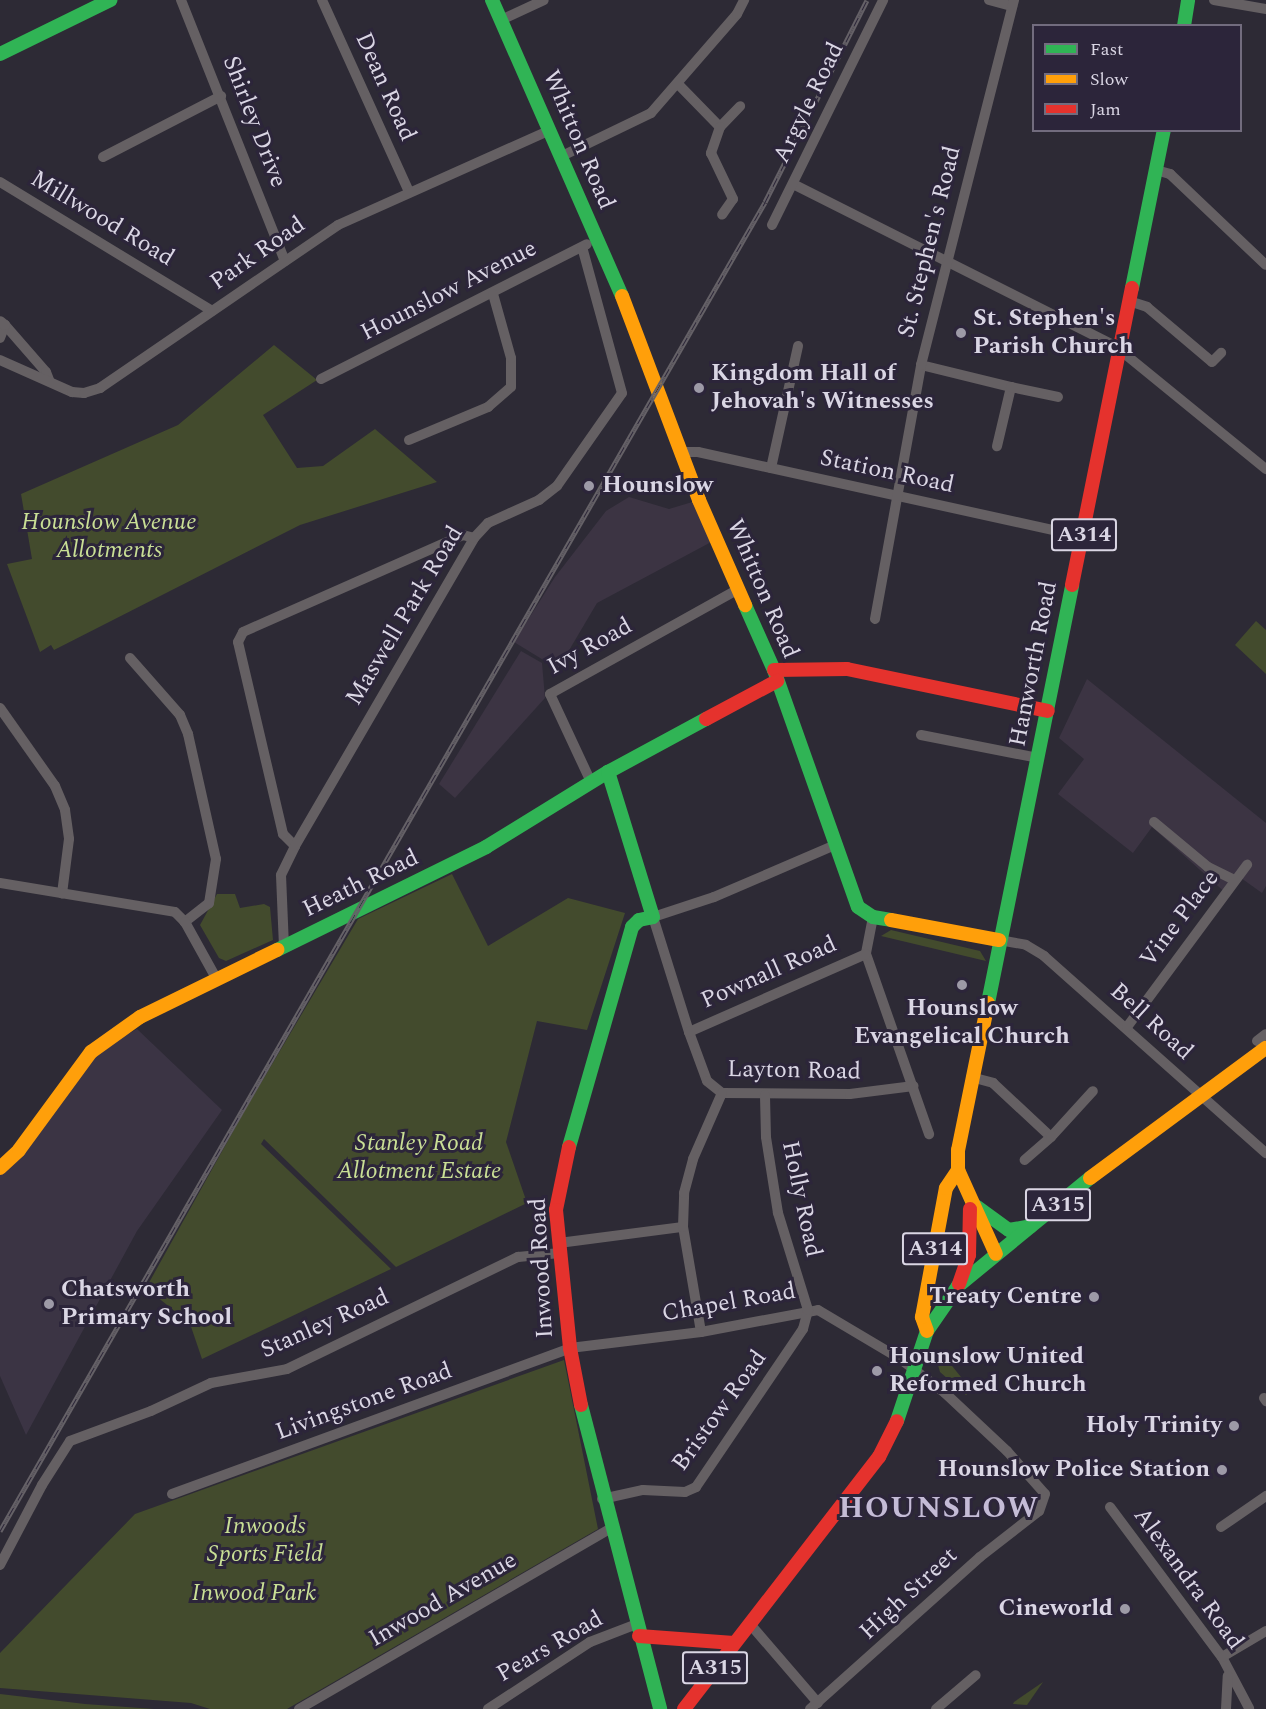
<!DOCTYPE html>
<style>
body{margin:0}
#map{position:relative;width:1266px;height:1709px;overflow:hidden;background:#2d2a35;font-family:Spectral,serif}
div>[style]{position:absolute}
[style*='--x']{left:calc(var(--x)*1px);top:calc(var(--y)*1px);width:calc(var(--w)*1px);rotate:calc(var(--a)*1deg)}
.industrial>*{inset:0;background:#3c3443}
.education>*{inset:0;background:#3b3444}
.green>*{inset:0;background:#434b2d}
.street>*{height:10px;margin:-5px;padding:0 5px;transform-origin:5px;border-radius:5px;background:#656063}
.fast>*{height:14px;margin:-7px;padding:0 7px;transform-origin:7px;border-radius:7px;background:#30b455}
.slow>*{height:14px;margin:-7px;padding:0 7px;transform-origin:7px;border-radius:7px;background:#ff9f0a}
.jam>*{height:14px;margin:-7px;padding:0 7px;transform-origin:7px;border-radius:7px;background:#e5322d}
.rail>*{height:5px;margin-top:-2.5px;transform-origin:0;background:repeating-linear-gradient(90deg,#2c253a 0 9px,#656167 0 18px);box-sizing:border-box;border-block:2px solid #656167}
.dots>*{width:16px;height:16px;translate:-50% -50%;box-sizing:border-box;border:3px solid #2c253a;border-radius:50%}
span{translate:-50% -50%;white-space:nowrap;text-align:center;line-height:1.15;-webkit-text-stroke:6px #2c253a;paint-order:stroke}
.shield-label span{padding:2px 4px;background:#2c253a;border:2px solid;border-radius:4px;-webkit-text-stroke-width:0}
.shield-label{font-size:22px;color:#dad6e4;font-weight:700}
.street-label{font-size:24px;color:#dad6e4}
.poi-label{font-size:24px;color:#dad6e4;font-weight:700}
.left{translate:0 -50%;text-align:left}
.right{translate:-100% -50%;text-align:right}
.park-label{font-size:24px;color:#c9df95;font-style:italic}
.district-label{font-size:30px;color:#c4bbd6;font-weight:700;letter-spacing:1.5px}
.legend{position:absolute;left:1032px;top:24px;width:210px;height:108px;box-sizing:border-box;background:#2c253a;border:2px solid #726c7e;margin:0;padding:8px 10px;list-style:none;font-size:18px;color:#dad6e4}
.legend li{display:flex;align-items:center;gap:12px;height:30px}
.legend b{width:30px;border:2px solid #726c7e}
</style>
<div id="map">
<div class="industrial">
<i style="clip-path:polygon(629px 497px,669px 509px,699px 500px,715px 540px,597px 603px,558px 669px,514px 642px,555px 577px,606px 511px)"></i>
<i style="clip-path:polygon(521px 651px,542px 663px,545px 698px,455px 798px,439px 784px)"></i>
<i style="clip-path:polygon(1087px 679px,1266px 823px,1266px 886px,1262px 893px,1241px 878px,1228px 895px,1152px 827px,1133px 853px,1058px 794px,1084px 759px,1059px 738px)"></i>
</div>
<div class="education">
<i style="clip-path:polygon(137px 1029px,222px 1110px,137px 1231px,26px 1435px,0 1376px,0 1168px,96px 1052px)"></i>
</div>
<div class="green">
<i style="clip-path:polygon(274px 345px,317px 380px,263px 415px,297px 468px,323px 466px,375px 429px,437px 482px,300px 525px,54px 650px,51px 645px,40px 652px,7px 564px,32px 559px,21px 494px,178px 425px)"></i>
<i style="clip-path:polygon(1256px 621px,1266px 630px,1266px 674px,1235px 645px)"></i>
<i style="clip-path:polygon(452px 874px,488px 946px,568px 898px,625px 913px,587px 1030px,537px 1021px,506px 1142px,527px 1203px,396px 1267px,264px 1139px,261px 1144px,391px 1269px,202px 1359px,185px 1309px,177px 1313px,146px 1288px,245px 1110px,358px 919px)"></i>
<i style="clip-path:polygon(217px 894px,235px 894px,240px 908px,264px 904px,270px 907px,273px 940px,226px 961px,219px 958px,200px 925px)"></i>
<i style="clip-path:polygon(891px 930px,980px 951px,986px 961px,881px 936px)"></i>
<i style="clip-path:polygon(944px 1356px,965px 1382px,963px 1384px,970px 1392px,966px 1395px,940px 1372px,938px 1365px)"></i>
<i style="clip-path:polygon(564px 1360px,598px 1529px,287px 1709px,210px 1709px,191px 1703px,0 1688px,0 1653px,135px 1514px)"></i>
<i style="clip-path:polygon(1043px 1682px,1027px 1705px,1013px 1704px,1014px 1702px)"></i>
<i style="clip-path:polygon(0 1694px,85px 1704px,154px 1709px,0 1709px)"></i>
</div>
<div class="street">
<i style="--x:181;--y:0;--w:281;--a:68.3"></i>
<i style="--x:322;--y:0;--w:211;--a:65.6"></i>
<i style="--x:989;--y:0;--w:24;--a:15"></i>
<i style="--x:1214;--y:0;--w:53;--a:9.8"></i>
<i style="--x:501;--y:20;--w:47;--a:-24.9"></i>
<i style="--x:678;--y:84;--w:60;--a:45.7"></i>
<i style="--x:720;--y:127;--w:29;--a:-46"></i>
<i style="--x:720;--y:127;--w:28;--a:109"></i>
<i style="--x:711;--y:153;--w:51;--a:64.4"></i>
<i style="--x:733;--y:199;--w:19;--a:125"></i>
<i style="--x:562;--y:156;--w:99;--a:-25.8"></i>
<i style="--x:651;--y:113;--w:131;--a:-49"></i>
<i style="--x:737;--y:14;--w:16;--a:-63"></i>
<i style="--x:103;--y:157;--w:133;--a:-27.3"></i>
<i style="--x:1156;--y:170;--w:15;--a:16"></i>
<i style="--x:1170;--y:174;--w:132;--a:43.5"></i>
<i style="--x:0;--y:182;--w:248;--a:31.3"></i>
<i style="--x:793;--y:184;--w:360;--a:26.7"></i>
<i style="--x:1115;--y:346;--w:195;--a:39.2"></i>
<i style="--x:772;--y:225;--w:251;--a:-63.7"></i>
<i style="--x:1129;--y:301;--w:19;--a:18"></i>
<i style="--x:1147;--y:307;--w:85;--a:40.2"></i>
<i style="--x:1212;--y:362;--w:13;--a:-45"></i>
<i style="--x:5;--y:325;--w:62;--a:48.9"></i>
<i style="--x:46;--y:372;--w:9;--a:69"></i>
<i style="--x:0;--y:338;--w:14;--a:-69"></i>
<i style="--x:5;--y:325;--w:6;--a:-141"></i>
<i style="--x:0;--y:360;--w:79;--a:24"></i>
<i style="--x:72;--y:392;--w:12;--a:5"></i>
<i style="--x:84;--y:393;--w:17;--a:-17"></i>
<i style="--x:100;--y:388;--w:288;--a:-34.4"></i>
<i style="--x:338;--y:225;--w:232;--a:-24.1"></i>
<i style="--x:921;--y:365;--w:93;--a:13.7"></i>
<i style="--x:1011;--y:387;--w:61;--a:103.3"></i>
<i style="--x:321;--y:379;--w:298;--a:-26.9"></i>
<i style="--x:1011;--y:387;--w:48;--a:12"></i>
<i style="--x:409;--y:440;--w:86;--a:-22.7"></i>
<i style="--x:488;--y:407;--w:30;--a:-41"></i>
<i style="--x:511;--y:387;--w:29;--a:-90"></i>
<i style="--x:511;--y:358;--w:66;--a:-105.7"></i>
<i style="--x:681;--y:452;--w:17;--a:0"></i>
<i style="--x:698;--y:452;--w:394;--a:12.4"></i>
<i style="--x:771;--y:468;--w:125;--a:-77.5"></i>
<i style="--x:875;--y:619;--w:258;--a:-79.7"></i>
<i style="--x:921;--y:365;--w:377;--a:-75.7"></i>
<i style="--x:130;--y:658;--w:76;--a:48.7"></i>
<i style="--x:180;--y:715;--w:21;--a:67"></i>
<i style="--x:188;--y:734;--w:128;--a:77.4"></i>
<i style="--x:216;--y:859;--w:45;--a:99"></i>
<i style="--x:209;--y:903;--w:31;--a:142"></i>
<i style="--x:0;--y:708;--w:95;--a:54.8"></i>
<i style="--x:55;--y:786;--w:26;--a:67"></i>
<i style="--x:65;--y:810;--w:29;--a:82"></i>
<i style="--x:69;--y:839;--w:55;--a:97.3"></i>
<i style="--x:921;--y:735;--w:119;--a:11.1"></i>
<i style="--x:591;--y:782;--w:97;--a:-115"></i>
<i style="--x:550;--y:694;--w:214;--a:-29.1"></i>
<i style="--x:1154;--y:822;--w:70;--a:39.8"></i>
<i style="--x:1208;--y:867;--w:30;--a:26"></i>
<i style="--x:835;--y:845;--w:132;--a:156.7"></i>
<i style="--x:714;--y:897;--w:64;--a:161.8"></i>
<i style="--x:653;--y:917;--w:121;--a:72.6"></i>
<i style="--x:689;--y:1032;--w:52;--a:69.8"></i>
<i style="--x:707;--y:1081;--w:19;--a:39"></i>
<i style="--x:722;--y:1093;--w:128;--a:0.4"></i>
<i style="--x:850;--y:1094;--w:64;--a:-7.2"></i>
<i style="--x:295;--y:846;--w:17;--a:-135"></i>
<i style="--x:283;--y:834;--w:197;--a:-103.2"></i>
<i style="--x:238;--y:642;--w:11;--a:-63"></i>
<i style="--x:243;--y:632;--w:240;--a:-23.8"></i>
<i style="--x:463;--y:535;--w:11;--a:15"></i>
<i style="--x:0;--y:883;--w:177;--a:9.4"></i>
<i style="--x:175;--y:912;--w:14;--a:45"></i>
<i style="--x:185;--y:922;--w:64;--a:61"></i>
<i style="--x:873;--y:917;--w:38;--a:101"></i>
<i style="--x:866;--y:954;--w:191;--a:70.7"></i>
<i style="--x:999;--y:940;--w:27;--a:10"></i>
<i style="--x:1026;--y:945;--w:21;--a:31"></i>
<i style="--x:1044;--y:956;--w:297;--a:41.6"></i>
<i style="--x:284;--y:947;--w:72;--a:-92.4"></i>
<i style="--x:281;--y:875;--w:32;--a:-64"></i>
<i style="--x:295;--y:846;--w:356;--a:-59.8"></i>
<i style="--x:474;--y:538;--w:21;--a:-47"></i>
<i style="--x:488;--y:523;--w:56;--a:-24.3"></i>
<i style="--x:539;--y:500;--w:23;--a:-38"></i>
<i style="--x:557;--y:486;--w:113;--a:-55"></i>
<i style="--x:622;--y:393;--w:151;--a:-105.3"></i>
<i style="--x:1127;--y:1027;--w:202;--a:-53.5"></i>
<i style="--x:689;--y:1032;--w:193;--a:-23.8"></i>
<i style="--x:1257;--y:1041;--w:11;--a:-38"></i>
<i style="--x:971;--y:1077;--w:23;--a:15"></i>
<i style="--x:993;--y:1083;--w:79;--a:43"></i>
<i style="--x:1051;--y:1137;--w:35;--a:139"></i>
<i style="--x:1051;--y:1137;--w:62;--a:-47.6"></i>
<i style="--x:559;--y:1243;--w:125;--a:-7.4"></i>
<i style="--x:701;--y:1332;--w:107;--a:-99.7"></i>
<i style="--x:683;--y:1227;--w:34;--a:-88"></i>
<i style="--x:684;--y:1193;--w:35;--a:-75"></i>
<i style="--x:693;--y:1159;--w:72;--a:-66.3"></i>
<i style="--x:1264;--y:1398;--w:4;--a:56"></i>
<i style="--x:172;--y:1494;--w:424;--a:-20.1"></i>
<i style="--x:570;--y:1348;--w:132;--a:-7"></i>
<i style="--x:701;--y:1332;--w:119;--a:-10.6"></i>
<i style="--x:818;--y:1310;--w:94;--a:30.7"></i>
<i style="--x:899;--y:1358;--w:58;--a:37.3"></i>
<i style="--x:945;--y:1393;--w:85;--a:43.1"></i>
<i style="--x:1007;--y:1451;--w:57;--a:48.5"></i>
<i style="--x:1045;--y:1494;--w:18;--a:109"></i>
<i style="--x:1039;--y:1511;--w:75;--a:142.1"></i>
<i style="--x:980;--y:1557;--w:228;--a:138.2"></i>
<i style="--x:602;--y:1499;--w:42;--a:-12.4"></i>
<i style="--x:643;--y:1490;--w:42;--a:2.7"></i>
<i style="--x:685;--y:1492;--w:12;--a:-24"></i>
<i style="--x:696;--y:1487;--w:191;--a:-55.9"></i>
<i style="--x:803;--y:1329;--w:20;--a:-75"></i>
<i style="--x:808;--y:1310;--w:102;--a:-107.2"></i>
<i style="--x:778;--y:1213;--w:77;--a:-99"></i>
<i style="--x:766;--y:1137;--w:42;--a:-91.4"></i>
<i style="--x:1110;--y:1507;--w:187;--a:53.3"></i>
<i style="--x:1222;--y:1657;--w:58;--a:62.1"></i>
<i style="--x:1221;--y:1527;--w:55;--a:-34.6"></i>
<i style="--x:0;--y:1565;--w:90;--a:-62.3"></i>
<i style="--x:42;--y:1485;--w:52;--a:-57.5"></i>
<i style="--x:70;--y:1441;--w:86;--a:-20.3"></i>
<i style="--x:151;--y:1411;--w:66;--a:-25"></i>
<i style="--x:211;--y:1383;--w:77;--a:-10.4"></i>
<i style="--x:287;--y:1369;--w:257;--a:-25.9"></i>
<i style="--x:518;--y:1257;--w:42;--a:-5.4"></i>
<i style="--x:750;--y:1624;--w:104;--a:49.3"></i>
<i style="--x:1222;--y:1657;--w:51;--a:-30.6"></i>
<i style="--x:299;--y:1709;--w:358;--a:-30.1"></i>
<i style="--x:488;--y:1709;--w:122;--a:-33.3"></i>
<i style="--x:590;--y:1642;--w:47;--a:-21.1"></i>
<i style="--x:936;--y:1709;--w:52;--a:-40.4"></i>
<i style="--x:1226;--y:1709;--w:33;--a:-87"></i>
</div>
<div class="fast">
<i style="--x:492;--y:0;--w:323;--a:66.3"></i>
<i style="--x:1184;--y:26;--w:26;--a:-81"></i>
<i style="--x:0;--y:54;--w:123;--a:-26.1"></i>
<i style="--x:1132;--y:288;--w:161;--a:-78.6"></i>
<i style="--x:745;--y:605;--w:71;--a:66"></i>
<i style="--x:774;--y:670;--w:251;--a:70.5"></i>
<i style="--x:858;--y:907;--w:18;--a:34"></i>
<i style="--x:873;--y:917;--w:18;--a:9"></i>
<i style="--x:277;--y:950;--w:233;--a:-26.2"></i>
<i style="--x:486;--y:847;--w:143;--a:-31.6"></i>
<i style="--x:608;--y:772;--w:111;--a:-28.4"></i>
<i style="--x:988;--y:1003;--w:426;--a:-78.6"></i>
<i style="--x:569;--y:1147;--w:229;--a:-74"></i>
<i style="--x:632;--y:927;--w:10;--a:-45"></i>
<i style="--x:639;--y:920;--w:14;--a:-12"></i>
<i style="--x:653;--y:917;--w:152;--a:-107.2"></i>
<i style="--x:977;--y:1207;--w:39;--a:36"></i>
<i style="--x:1009;--y:1230;--w:22;--a:-10"></i>
<i style="--x:581;--y:1405;--w:314;--a:75.4"></i>
<i style="--x:897;--y:1421;--w:95;--a:-71.6"></i>
<i style="--x:927;--y:1331;--w:55;--a:-55.4"></i>
<i style="--x:958;--y:1286;--w:171;--a:-39.3"></i>
</div>
<div class="slow">
<i style="--x:622;--y:296;--w:218;--a:69.3"></i>
<i style="--x:699;--y:500;--w:115;--a:66.3"></i>
<i style="--x:891;--y:920;--w:110;--a:10.5"></i>
<i style="--x:988;--y:1003;--w:150;--a:101.5"></i>
<i style="--x:958;--y:1150;--w:20;--a:90"></i>
<i style="--x:958;--y:1170;--w:92;--a:65.7"></i>
<i style="--x:0;--y:1168;--w:26;--a:-43"></i>
<i style="--x:19;--y:1150;--w:122;--a:-53.7"></i>
<i style="--x:91;--y:1052;--w:60;--a:-35.5"></i>
<i style="--x:140;--y:1017;--w:153;--a:-26.1"></i>
<i style="--x:1090;--y:1178;--w:219;--a:-36.5"></i>
<i style="--x:927;--y:1331;--w:15;--a:-110"></i>
<i style="--x:922;--y:1317;--w:131;--a:-79.5"></i>
<i style="--x:946;--y:1188;--w:22;--a:-56"></i>
</div>
<div class="jam">
<i style="--x:1072;--y:585;--w:303;--a:-78.6"></i>
<i style="--x:774;--y:670;--w:73;--a:-0.8"></i>
<i style="--x:847;--y:669;--w:205;--a:11.8"></i>
<i style="--x:706;--y:719;--w:81;--a:-28.2"></i>
<i style="--x:569;--y:1147;--w:64;--a:101.7"></i>
<i style="--x:556;--y:1210;--w:139;--a:84.2"></i>
<i style="--x:570;--y:1348;--w:58;--a:79.1"></i>
<i style="--x:959;--y:1284;--w:31;--a:-71"></i>
<i style="--x:969;--y:1255;--w:46;--a:-88.8"></i>
<i style="--x:639;--y:1636;--w:95;--a:4.2"></i>
<i style="--x:684;--y:1709;--w:319;--a:-52.3"></i>
<i style="--x:879;--y:1457;--w:40;--a:-63.4"></i>
</div>
<div class="rail">
<i style="--x:0;--y:1531;--w:1533;--a:-60.07"></i>
<i style="--x:765;--y:202;--w:226;--a:-63.2"></i>
</div>
<div class="dots">
<i style="left:961px;top:333px;background:#9d9aa7"></i>
<i style="left:699px;top:388px;background:#9d9aa7"></i>
<i style="left:589px;top:486px;background:#9d9aa7"></i>
<i style="left:962px;top:985px;background:#9d9aa7"></i>
<i style="left:1094px;top:1297px;background:#9d9aa7"></i>
<i style="left:49px;top:1304px;background:#9d9aa7"></i>
<i style="left:877px;top:1371px;background:#9d9aa7"></i>
<i style="left:1234px;top:1426px;background:#9d9aa7"></i>
<i style="left:1222px;top:1470px;background:#9d9aa7"></i>
<i style="left:1125px;top:1609px;background:#9d9aa7"></i>
</div>
<div class="shield-label">
<span style="left:1084px;top:535px">A314</span>
<span style="left:1058px;top:1205px">A315</span>
<span style="left:935px;top:1249px">A314</span>
<span style="left:715px;top:1668px">A315</span>
</div>
<div class="street-label">
<span style="left:385px;top:87px;rotate:66deg">Dean Road</span>
<span style="left:809px;top:103px;rotate:-64deg">Argyle Road</span>
<span style="left:254px;top:122px;rotate:69deg">Shirley Drive</span>
<span style="left:578px;top:140px;rotate:67deg">Whitton Road</span>
<span style="left:102px;top:219px;rotate:31deg">Millwood Road</span>
<span style="left:930px;top:242px;rotate:-76deg">St. Stephen's Road</span>
<span style="left:258px;top:254px;rotate:-35deg">Park Road</span>
<span style="left:449px;top:291px;rotate:-27deg">Hounslow Avenue</span>
<span style="left:887px;top:472px;rotate:12deg">Station Road</span>
<span style="left:762px;top:589px;rotate:67deg">Whitton Road</span>
<span style="left:405px;top:616px;rotate:-59deg">Maswell Park Road</span>
<span style="left:590px;top:647px;rotate:-29deg">Ivy Road</span>
<span style="left:1034px;top:664px;rotate:-79deg">Hanworth Road</span>
<span style="left:361px;top:884px;rotate:-26deg">Heath Road</span>
<span style="left:1180px;top:919px;rotate:-53deg">Vine Place</span>
<span style="left:769px;top:973px;rotate:-24deg">Pownall Road</span>
<span style="left:1151px;top:1022px;rotate:42deg">Bell Road</span>
<span style="left:794px;top:1071px;rotate:1deg">Layton Road</span>
<span style="left:801px;top:1199px;rotate:78deg">Holly Road</span>
<span style="left:542px;top:1268px;rotate:-93deg">Inwood Road</span>
<span style="left:729px;top:1303px;rotate:-10deg">Chapel Road</span>
<span style="left:325px;top:1324px;rotate:-24deg">Stanley Road</span>
<span style="left:364px;top:1402px;rotate:-20deg">Livingstone Road</span>
<span style="left:720px;top:1411px;rotate:-54deg">Bristow Road</span>
<span style="left:1188px;top:1579px;rotate:54deg">Alexandra Road</span>
<span style="left:909px;top:1594px;rotate:-43deg">High Street</span>
<span style="left:443px;top:1600px;rotate:-30deg">Inwood Avenue</span>
<span style="left:550px;top:1647px;rotate:-30deg">Pears Road</span>
</div>
<div class="poi-label">
<span class="left" style="left:973px;top:333px">St. Stephen's<br>Parish Church</span>
<span class="left" style="left:711px;top:388px">Kingdom Hall of<br>Jehovah's Witnesses</span>
<span class="left" style="left:602px;top:486px">Hounslow</span>
<span style="left:962px;top:1023px">Hounslow<br>Evangelical Church</span>
<span class="left" style="left:61px;top:1304px">Chatsworth<br>Primary School</span>
<span class="right" style="left:1082px;top:1297px">Treaty Centre</span>
<span class="left" style="left:889px;top:1371px">Hounslow United<br>Reformed Church</span>
<span class="right" style="left:1222px;top:1426px">Holy Trinity</span>
<span class="right" style="left:1210px;top:1470px">Hounslow Police Station</span>
<span class="right" style="left:1113px;top:1609px">Cineworld</span>
</div>
<div class="park-label">
<span style="left:109px;top:537px">Hounslow Avenue<br>Allotments</span>
<span style="left:419px;top:1158px">Stanley Road<br>Allotment Estate</span>
<span style="left:265px;top:1541px">Inwoods<br>Sports Field</span>
<span style="left:254px;top:1594px">Inwood Park</span>
</div>
<div class="district-label">
<span style="left:939px;top:1508px">HOUNSLOW</span>
</div>
<ul class="legend">
<li><b style="height:8px;background:#30b455"></b>Fast</li>
<li><b style="height:8px;background:#ff9f0a"></b>Slow</li>
<li><b style="height:8px;background:#e5322d"></b>Jam</li>
</ul>
</div>
